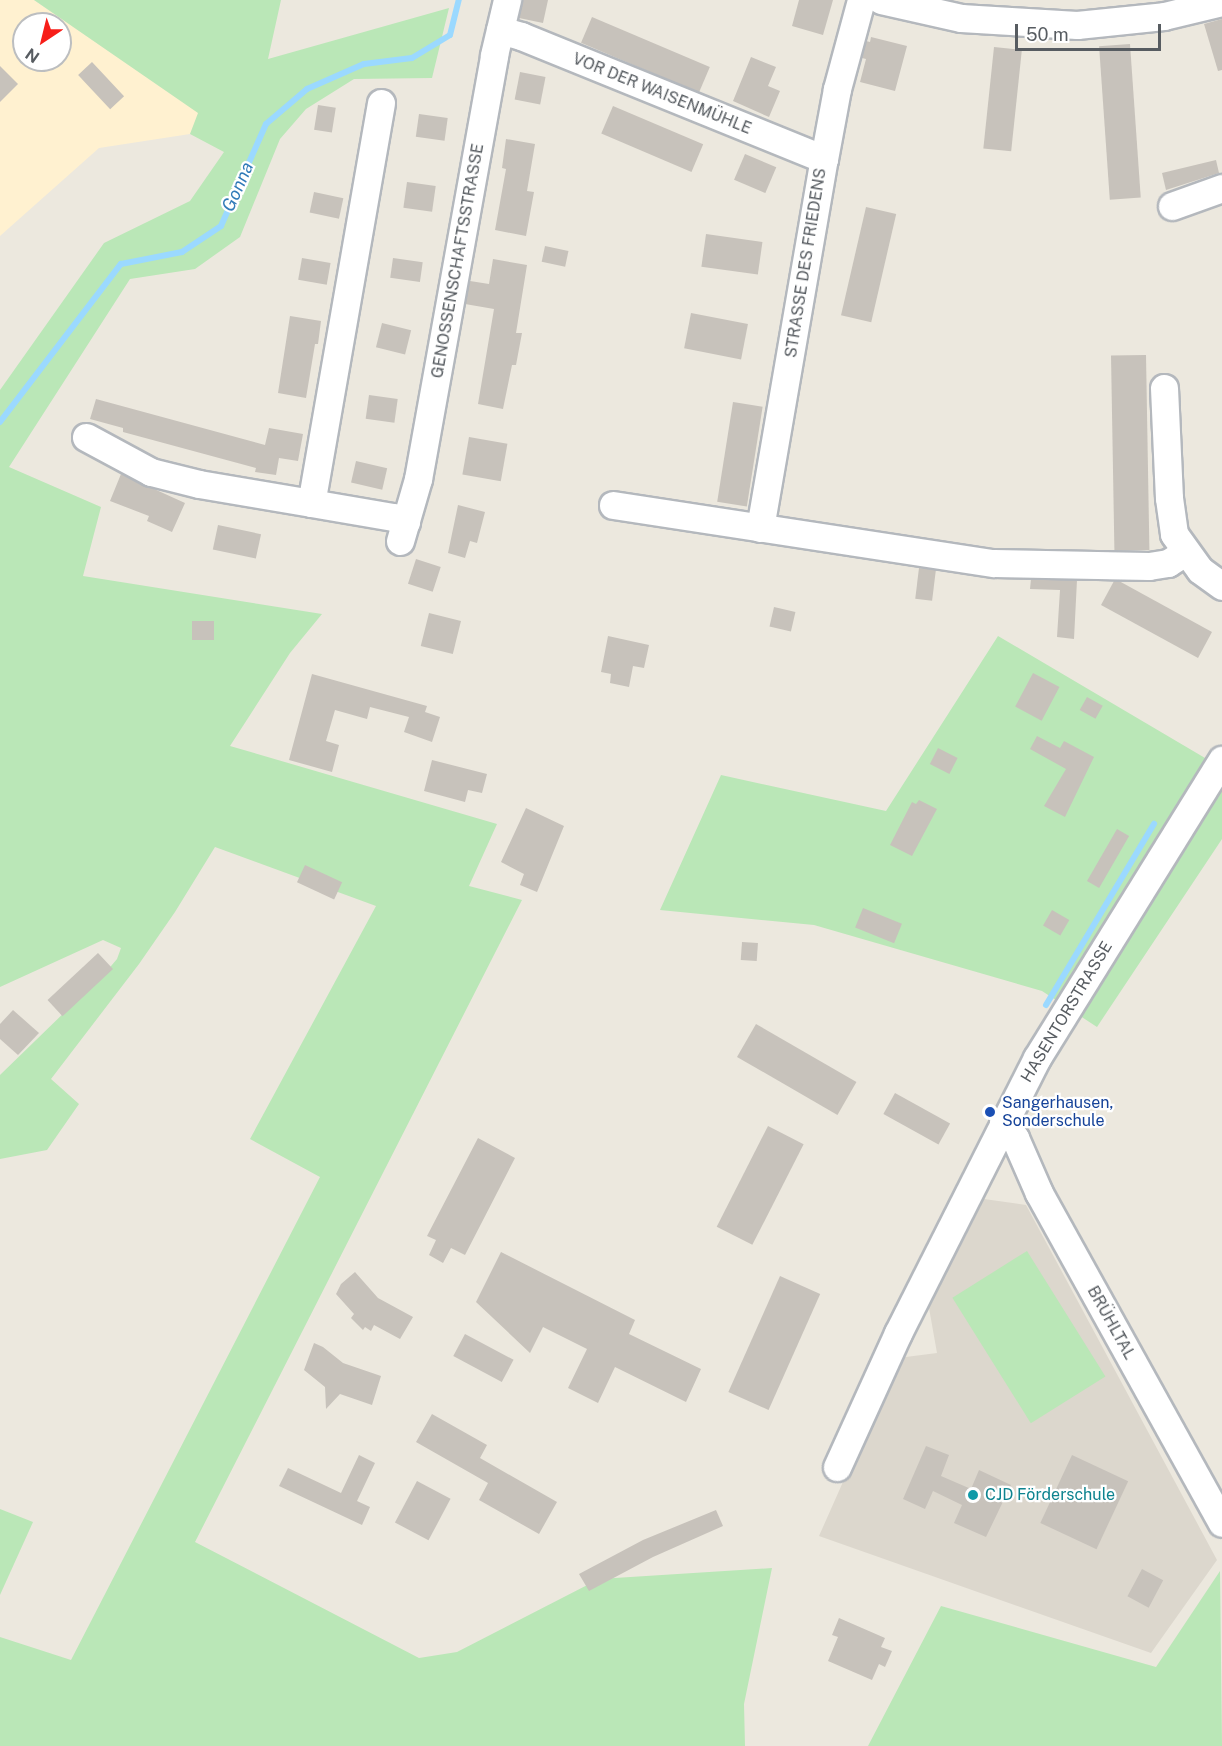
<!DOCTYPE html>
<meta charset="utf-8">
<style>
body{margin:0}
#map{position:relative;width:1222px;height:1746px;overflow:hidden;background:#ece8de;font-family:"Public Sans",sans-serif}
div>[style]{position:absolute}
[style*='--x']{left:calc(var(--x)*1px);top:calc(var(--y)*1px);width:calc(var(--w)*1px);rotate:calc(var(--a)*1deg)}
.commercial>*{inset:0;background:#fff1d0}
.education>*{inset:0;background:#dcd7cd}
.green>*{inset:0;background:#bae7b7;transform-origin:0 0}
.stream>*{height:6px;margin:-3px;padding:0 3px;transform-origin:3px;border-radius:3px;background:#9bd9ff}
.building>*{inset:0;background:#c7c2bb;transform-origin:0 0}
.roads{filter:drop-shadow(2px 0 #b4b8bd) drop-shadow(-2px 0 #b4b8bd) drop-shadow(0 2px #b4b8bd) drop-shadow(0 -2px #b4b8bd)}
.minor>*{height:27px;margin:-13.5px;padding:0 13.5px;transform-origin:13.5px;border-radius:13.5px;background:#fff}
.dots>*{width:16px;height:16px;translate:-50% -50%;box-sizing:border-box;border:3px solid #fff;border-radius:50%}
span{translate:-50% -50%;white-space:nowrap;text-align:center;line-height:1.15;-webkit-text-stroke:4.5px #fff;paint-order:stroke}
.street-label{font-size:16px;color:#575c61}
.transit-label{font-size:16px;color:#164399}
.left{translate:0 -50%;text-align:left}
.culture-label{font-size:16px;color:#0d838f}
.water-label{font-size:18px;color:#317bb8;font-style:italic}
.north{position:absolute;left:12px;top:12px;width:60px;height:60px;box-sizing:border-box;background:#fff;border:2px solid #bcbec0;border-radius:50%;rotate:215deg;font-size:16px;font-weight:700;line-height:24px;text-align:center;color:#575c61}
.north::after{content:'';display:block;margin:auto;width:21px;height:27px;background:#f71e19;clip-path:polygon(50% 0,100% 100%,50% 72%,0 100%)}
.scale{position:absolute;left:1015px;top:24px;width:146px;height:27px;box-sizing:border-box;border:3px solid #575c61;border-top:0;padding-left:8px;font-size:18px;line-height:21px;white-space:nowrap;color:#575c61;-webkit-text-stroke:4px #fff;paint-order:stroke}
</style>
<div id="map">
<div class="commercial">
<i style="clip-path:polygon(evenodd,0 0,34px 0,199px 113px,190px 134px,99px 148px,0 236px,0 0,24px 24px,60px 24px,60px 60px,24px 60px,24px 24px)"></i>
</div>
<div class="education">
<i style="clip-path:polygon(984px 1199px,1026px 1205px,1217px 1560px,1151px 1653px,819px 1536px,898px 1358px,937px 1353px,929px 1308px)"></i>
</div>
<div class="green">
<i style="clip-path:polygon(34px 0,281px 0,268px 59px,449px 8px,432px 78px,354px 79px,306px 109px,280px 139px,240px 237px,195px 269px,130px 279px,9px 467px,101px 507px,83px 576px,322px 614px,290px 653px,230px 746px,497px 824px,469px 886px,522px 900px,195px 1542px,419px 1658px,457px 1652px,599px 1579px,772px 1568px,744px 1704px,745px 1746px,0 1746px,0 1637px,71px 1660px,320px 1177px,250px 1139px,376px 906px,215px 847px,175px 912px,139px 964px,51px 1079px,79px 1104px,47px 1150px,0 1159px,0 1075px,106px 972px,117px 959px,121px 948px,103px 940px,0 987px,0 390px,104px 243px,190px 201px,224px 152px,190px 134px,198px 113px)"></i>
<i style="clip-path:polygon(998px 636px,1222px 768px,1222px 839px,1097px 1027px,1042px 991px,814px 925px,660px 910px,721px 775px,886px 811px)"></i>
<i style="left:1027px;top:1251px;width:148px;height:88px;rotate:58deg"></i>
<i style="clip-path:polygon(0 1509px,33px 1522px,0 1595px)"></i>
<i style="clip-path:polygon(1220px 1571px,1222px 1746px,868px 1746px,941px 1606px,1156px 1667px)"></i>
</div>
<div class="stream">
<i style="--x:0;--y:422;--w:199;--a:-52.6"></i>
<i style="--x:121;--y:264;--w:62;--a:-11.1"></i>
<i style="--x:182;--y:252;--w:47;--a:-33.7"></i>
<i style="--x:221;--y:226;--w:111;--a:-66.2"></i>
<i style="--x:266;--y:124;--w:54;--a:-40.5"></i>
<i style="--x:307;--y:89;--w:62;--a:-23.7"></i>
<i style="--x:364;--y:64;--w:48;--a:-7.1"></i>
<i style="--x:412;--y:58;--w:44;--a:-31.2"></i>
<i style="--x:450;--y:35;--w:36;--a:-76"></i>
<i style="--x:1046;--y:1005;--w:211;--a:-59.2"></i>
</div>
<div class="building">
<i style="clip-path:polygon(522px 0,548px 0,543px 23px,519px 18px)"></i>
<i style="clip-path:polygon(799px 0,833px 0,823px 35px,792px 26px)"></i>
<i style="left:592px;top:17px;width:128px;height:28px;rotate:23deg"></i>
<i style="clip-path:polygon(1222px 19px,1222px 70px,1218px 71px,1204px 24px)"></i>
<i style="clip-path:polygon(871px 37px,907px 46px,895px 91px,860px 82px,866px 59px,862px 58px,866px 41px,870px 42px)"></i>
<i style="left:1130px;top:44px;width:154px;height:31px;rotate:86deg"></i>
<i style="left:994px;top:47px;width:28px;height:102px;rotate:6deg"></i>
<i style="clip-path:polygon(751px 57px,776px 67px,768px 86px,780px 91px,769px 117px,733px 101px)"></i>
<i style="left:92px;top:62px;width:47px;height:19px;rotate:47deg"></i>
<i style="clip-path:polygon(0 66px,18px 84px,0 102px)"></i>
<i style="left:520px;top:72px;width:26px;height:28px;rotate:11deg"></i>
<i style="left:318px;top:105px;width:18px;height:25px;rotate:9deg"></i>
<i style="left:613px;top:106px;width:98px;height:30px;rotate:23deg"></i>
<i style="left:419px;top:114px;width:29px;height:23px;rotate:8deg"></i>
<i style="clip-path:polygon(506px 139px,535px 144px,527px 191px,534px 192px,526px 236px,495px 230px,506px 169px,502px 168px)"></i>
<i style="left:745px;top:154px;width:34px;height:28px;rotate:23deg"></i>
<i style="clip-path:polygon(1216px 160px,1219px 173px,1166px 190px,1162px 173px)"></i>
<i style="left:407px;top:182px;width:29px;height:26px;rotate:8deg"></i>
<i style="left:314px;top:192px;width:30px;height:21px;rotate:12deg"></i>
<i style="left:866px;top:207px;width:31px;height:111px;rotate:13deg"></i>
<i style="left:706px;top:234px;width:57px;height:33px;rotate:8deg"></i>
<i style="left:545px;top:246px;width:24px;height:16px;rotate:12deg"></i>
<i style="left:302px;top:258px;width:29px;height:22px;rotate:10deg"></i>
<i style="left:393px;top:258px;width:30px;height:20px;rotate:8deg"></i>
<i style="clip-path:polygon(493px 259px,527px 265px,516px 333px,522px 333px,516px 365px,512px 365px,503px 409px,478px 404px,494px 309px,465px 304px,470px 281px,489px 284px)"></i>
<i style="left:691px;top:313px;width:58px;height:36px;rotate:11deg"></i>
<i style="clip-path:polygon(290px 316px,321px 321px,318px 344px,315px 344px,306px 398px,278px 393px)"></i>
<i style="left:382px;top:323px;width:30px;height:25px;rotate:14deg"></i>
<i style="left:1146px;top:355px;width:195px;height:35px;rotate:89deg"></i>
<i style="left:369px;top:395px;width:29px;height:24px;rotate:8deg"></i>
<i style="clip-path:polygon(96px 399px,265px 445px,269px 428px,303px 434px,298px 461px,279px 458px,276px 475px,255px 472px,256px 468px,123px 432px,123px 428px,90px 419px)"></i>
<i style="left:733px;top:402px;width:30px;height:101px;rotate:9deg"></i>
<i style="left:469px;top:437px;width:39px;height:38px;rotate:10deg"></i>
<i style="left:356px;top:461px;width:32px;height:22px;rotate:13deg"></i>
<i style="clip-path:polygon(121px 474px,185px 503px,172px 532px,147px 521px,149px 516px,110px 501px)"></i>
<i style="clip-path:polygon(458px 505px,485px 512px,477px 543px,470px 541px,465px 558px,448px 553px)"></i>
<i style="left:218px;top:525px;width:44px;height:25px;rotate:12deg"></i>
<i style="left:416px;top:559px;width:26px;height:26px;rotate:18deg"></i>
<i style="left:919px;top:568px;width:17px;height:31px;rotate:7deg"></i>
<i style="clip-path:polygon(1031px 579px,1077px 580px,1074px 639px,1057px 637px,1060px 590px,1030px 589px)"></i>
<i style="clip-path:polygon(1114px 581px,1119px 581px,1212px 632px,1198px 658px,1101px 605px)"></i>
<i style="left:774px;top:607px;width:22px;height:20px;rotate:13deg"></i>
<i style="left:429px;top:613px;width:33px;height:34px;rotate:14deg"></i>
<i style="left:192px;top:621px;width:22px;height:19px"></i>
<i style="clip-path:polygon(608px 636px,649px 645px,644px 668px,633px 666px,629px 687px,610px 683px,611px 674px,601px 672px)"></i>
<i style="left:1033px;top:673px;width:30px;height:38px;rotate:28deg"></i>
<i style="clip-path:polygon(312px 674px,427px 706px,425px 712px,440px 717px,432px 742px,404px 732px,409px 717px,370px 707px,367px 719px,335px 710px,326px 741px,339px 745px,332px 772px,289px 760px)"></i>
<i style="left:1087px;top:697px;width:18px;height:15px;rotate:29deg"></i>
<i style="clip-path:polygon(1037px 736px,1060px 748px,1064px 741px,1094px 757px,1065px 817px,1044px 806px,1066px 769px,1030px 749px)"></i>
<i style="left:938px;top:748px;width:22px;height:18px;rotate:27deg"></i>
<i style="clip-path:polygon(432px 760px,487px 774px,482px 793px,468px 790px,465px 802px,424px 791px)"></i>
<i style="clip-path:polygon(919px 800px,937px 809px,912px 856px,890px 845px,912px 802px,916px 804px)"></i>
<i style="clip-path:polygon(526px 808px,564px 826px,537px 892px,520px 885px,524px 874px,501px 862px)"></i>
<i style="left:1117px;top:829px;width:14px;height:60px;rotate:30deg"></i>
<i style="left:305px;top:865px;width:41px;height:19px;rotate:25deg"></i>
<i style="left:863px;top:908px;width:42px;height:21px;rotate:22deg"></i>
<i style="left:1052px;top:910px;width:20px;height:18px;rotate:30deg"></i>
<i style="left:742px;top:942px;width:16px;height:18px;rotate:4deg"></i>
<i style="left:98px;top:953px;width:22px;height:69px;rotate:47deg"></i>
<i style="clip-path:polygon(13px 1010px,39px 1033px,18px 1055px,0 1039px,0 1024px)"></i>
<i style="left:756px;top:1024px;width:116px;height:38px;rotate:30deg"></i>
<i style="left:895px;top:1093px;width:63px;height:24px;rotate:29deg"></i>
<i style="left:768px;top:1126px;width:40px;height:113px;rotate:27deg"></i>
<i style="clip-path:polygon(478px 1138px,515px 1158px,465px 1255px,451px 1248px,443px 1263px,429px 1255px,436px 1240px,427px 1236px)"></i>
<i style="clip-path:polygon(501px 1252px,635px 1320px,629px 1334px,701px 1369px,686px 1402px,615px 1367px,598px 1403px,568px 1388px,587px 1349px,543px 1327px,530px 1353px,476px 1302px)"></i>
<i style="clip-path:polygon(355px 1272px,378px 1298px,413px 1317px,400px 1339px,374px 1325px,371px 1331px,365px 1327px,363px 1330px,351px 1318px,354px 1314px,336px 1294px,341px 1284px)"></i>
<i style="left:780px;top:1276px;width:44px;height:127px;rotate:24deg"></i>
<i style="left:465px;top:1334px;width:55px;height:25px;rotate:28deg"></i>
<i style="clip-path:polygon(314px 1343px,323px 1347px,343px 1363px,381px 1376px,372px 1405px,340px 1394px,326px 1409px,325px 1387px,304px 1370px)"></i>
<i style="clip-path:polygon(432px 1414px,487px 1445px,480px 1458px,557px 1502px,539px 1534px,479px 1500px,488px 1483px,416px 1442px)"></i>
<i style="clip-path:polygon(926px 1446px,949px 1455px,941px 1476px,971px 1489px,979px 1470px,1011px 1485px,986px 1537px,954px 1523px,962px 1505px,933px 1491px,925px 1509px,903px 1499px)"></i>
<i style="clip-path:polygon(359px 1455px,375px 1463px,357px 1501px,370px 1507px,362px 1525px,279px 1486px,288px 1468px,341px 1493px)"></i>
<i style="left:1072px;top:1455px;width:62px;height:75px;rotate:25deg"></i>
<i style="left:417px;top:1481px;width:38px;height:47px;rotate:28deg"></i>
<i style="clip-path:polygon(716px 1510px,723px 1526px,653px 1557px,589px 1591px,579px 1574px,643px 1540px)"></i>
<i style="left:1142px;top:1569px;width:24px;height:31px;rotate:28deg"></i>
<i style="clip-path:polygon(839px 1618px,885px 1638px,881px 1647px,892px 1651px,885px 1667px,879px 1664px,872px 1680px,828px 1661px,838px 1637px,832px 1635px)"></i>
</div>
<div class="roads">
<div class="minor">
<i style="--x:881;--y:0;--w:82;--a:12.7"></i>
<i style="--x:961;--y:18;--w:116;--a:3.5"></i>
<i style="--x:1077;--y:25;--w:87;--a:-5.9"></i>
<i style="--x:1164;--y:16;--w:60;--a:-13.6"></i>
<i style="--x:500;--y:30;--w:22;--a:16"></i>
<i style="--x:521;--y:36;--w:327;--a:22.1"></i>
<i style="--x:381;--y:103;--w:406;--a:99.9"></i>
<i style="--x:311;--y:503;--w:83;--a:9.7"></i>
<i style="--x:393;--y:517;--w:14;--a:21"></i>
<i style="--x:1172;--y:206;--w:53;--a:-19.8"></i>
<i style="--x:1164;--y:388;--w:110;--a:87.4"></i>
<i style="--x:1169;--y:498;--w:36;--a:82"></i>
<i style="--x:1174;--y:534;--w:44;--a:54.2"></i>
<i style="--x:1200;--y:570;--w:27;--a:36"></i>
<i style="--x:86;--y:437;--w:74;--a:28.3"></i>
<i style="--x:151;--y:472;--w:49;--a:14"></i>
<i style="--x:199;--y:484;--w:114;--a:9.6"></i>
<i style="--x:613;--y:505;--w:385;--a:8.7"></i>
<i style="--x:994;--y:563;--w:155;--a:1.1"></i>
<i style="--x:1149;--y:566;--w:19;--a:-9"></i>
<i style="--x:1168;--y:563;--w:20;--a:-33"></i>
<i style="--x:760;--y:528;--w:375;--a:-80.2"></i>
<i style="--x:824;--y:159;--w:71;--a:-79.5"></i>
<i style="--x:837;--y:89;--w:92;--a:-74.9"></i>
<i style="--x:400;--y:541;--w:65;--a:-73.8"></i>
<i style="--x:418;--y:479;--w:431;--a:-79.8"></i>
<i style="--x:494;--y:55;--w:57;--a:-76.7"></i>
<i style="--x:1003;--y:1122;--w:20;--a:53"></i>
<i style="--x:1015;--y:1138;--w:60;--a:66.4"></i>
<i style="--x:1039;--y:1193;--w:377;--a:61"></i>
<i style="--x:837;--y:1467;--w:147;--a:-65.5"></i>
<i style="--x:898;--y:1333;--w:308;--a:-63.2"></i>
<i style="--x:1037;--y:1058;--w:351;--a:-58.2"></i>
</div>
</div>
<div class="dots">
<i style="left:990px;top:1112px;background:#1a4fb4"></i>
<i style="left:973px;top:1495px;background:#0f9aa8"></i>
</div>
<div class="street-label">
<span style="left:662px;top:94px;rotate:22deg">VOR DER WAISENMÜHLE</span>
<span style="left:458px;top:261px;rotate:-80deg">GENOSSENSCHAFTSSTRASSE</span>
<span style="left:806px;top:263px;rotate:-81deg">STRASSE DES FRIEDENS</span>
<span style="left:1067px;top:1012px;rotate:-59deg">HASENTORSTRASSE</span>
<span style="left:1111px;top:1323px;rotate:61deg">BRÜHLTAL</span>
</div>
<div class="transit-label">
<span class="left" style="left:1002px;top:1112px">Sangerhausen,<br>Sonderschule</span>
</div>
<div class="culture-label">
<span class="left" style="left:985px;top:1495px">CJD Förderschule</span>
</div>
<div class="water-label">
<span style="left:238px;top:187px;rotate:-66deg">Gonna</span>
</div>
<div class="north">N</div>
<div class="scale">50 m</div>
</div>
